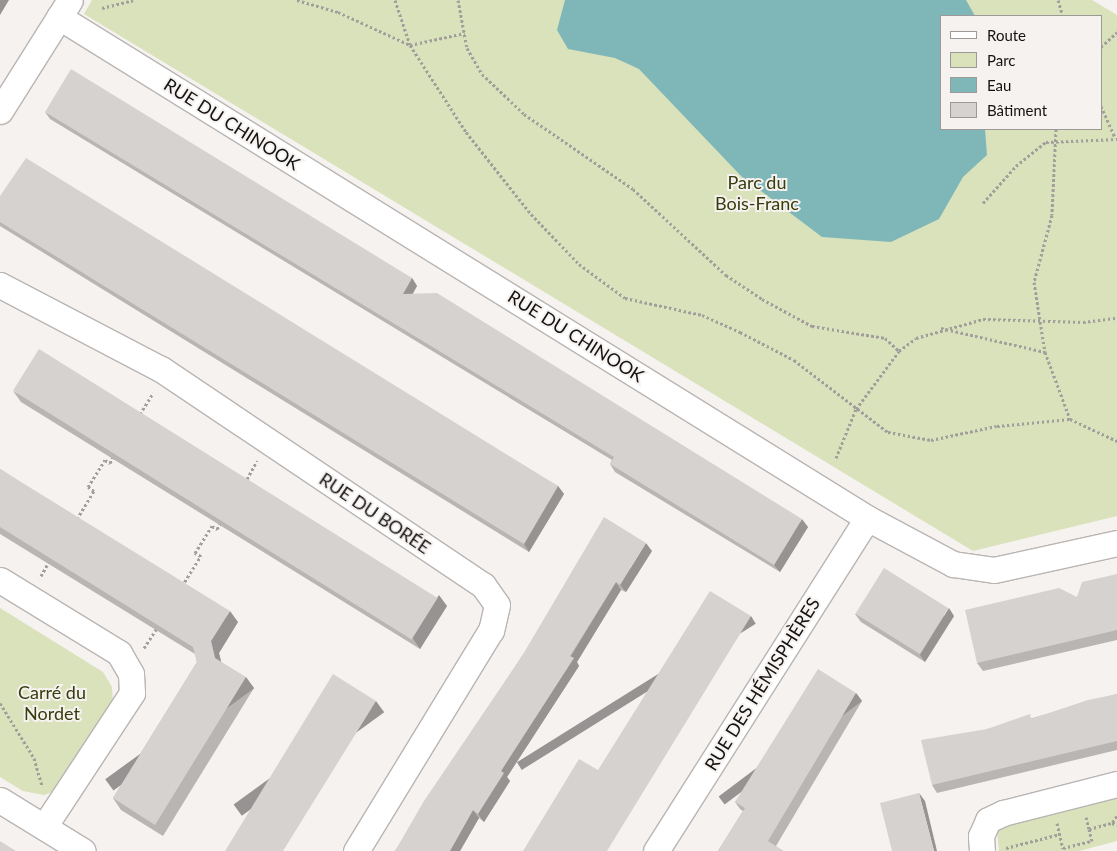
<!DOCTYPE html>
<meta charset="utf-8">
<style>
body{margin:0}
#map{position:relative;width:1117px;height:851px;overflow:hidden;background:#f6f2f0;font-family:Lato,sans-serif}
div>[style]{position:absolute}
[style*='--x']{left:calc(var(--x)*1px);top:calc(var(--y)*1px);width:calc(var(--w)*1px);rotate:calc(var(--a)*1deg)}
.green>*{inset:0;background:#d9e2bb}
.water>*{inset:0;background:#7fb7b9}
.path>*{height:3px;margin-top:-1.5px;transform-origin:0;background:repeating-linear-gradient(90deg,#a19e9c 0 2.5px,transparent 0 5px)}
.roads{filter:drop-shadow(1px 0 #b9b5b3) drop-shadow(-1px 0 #b9b5b3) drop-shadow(0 1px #b9b5b3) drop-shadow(0 -1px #b9b5b3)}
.minor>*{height:25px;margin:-12.5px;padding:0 12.5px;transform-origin:12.5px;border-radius:12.5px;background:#fff}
.wall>*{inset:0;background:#b8b5b3}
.shaded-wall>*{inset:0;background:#969392;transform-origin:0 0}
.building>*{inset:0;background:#d6d2d0;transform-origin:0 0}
span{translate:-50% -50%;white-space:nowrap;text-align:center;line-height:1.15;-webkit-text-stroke:4px #f6f2f0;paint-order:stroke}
.street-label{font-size:18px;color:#141312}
.park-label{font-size:18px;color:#363d0b}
.legend{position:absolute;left:940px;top:15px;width:162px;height:115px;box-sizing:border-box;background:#f6f2f0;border:1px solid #9c9997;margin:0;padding:6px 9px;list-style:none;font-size:15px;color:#141312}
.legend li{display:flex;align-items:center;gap:10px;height:25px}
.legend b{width:25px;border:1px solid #9c9997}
</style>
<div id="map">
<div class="green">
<i style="clip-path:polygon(evenodd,92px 0,1092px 0,1117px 15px,1117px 516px,973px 551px,84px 14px,92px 0,941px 16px,1101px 16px,1101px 129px,941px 129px,941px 16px)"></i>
<i style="clip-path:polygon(0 608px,103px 672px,112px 687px,113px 703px,52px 792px,44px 795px,23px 791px,0 777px)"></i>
<i style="clip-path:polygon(1117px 795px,1117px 841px,1079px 851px,999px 851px,997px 831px,1008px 824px)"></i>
</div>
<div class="water">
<i style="clip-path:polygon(565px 0,966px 0,975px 16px,941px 16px,941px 129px,985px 129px,987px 155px,963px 177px,939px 219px,891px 242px,822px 237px,741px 176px,639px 69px,615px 58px,568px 49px,557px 30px)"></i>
</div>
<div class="path">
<i style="--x:297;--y:0;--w:43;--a:16.3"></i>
<i style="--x:338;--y:12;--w:79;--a:24.6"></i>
<i style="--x:410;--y:45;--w:103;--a:57.2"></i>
<i style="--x:466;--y:132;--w:105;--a:51.6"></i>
<i style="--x:531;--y:214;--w:69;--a:46.2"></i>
<i style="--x:579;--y:264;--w:57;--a:36.5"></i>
<i style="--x:625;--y:298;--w:79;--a:12.4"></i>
<i style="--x:702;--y:315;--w:42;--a:24.1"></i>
<i style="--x:740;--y:332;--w:61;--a:27.4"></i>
<i style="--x:794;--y:360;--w:118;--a:37.5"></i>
<i style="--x:888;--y:432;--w:44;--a:10.5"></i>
<i style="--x:931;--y:440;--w:67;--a:-12"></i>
<i style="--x:997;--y:426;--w:73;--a:-5.5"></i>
<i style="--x:1070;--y:419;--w:52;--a:25.1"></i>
<i style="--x:395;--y:0;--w:47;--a:71.6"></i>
<i style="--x:410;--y:45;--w:56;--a:-12.3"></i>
<i style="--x:458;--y:0;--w:49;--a:79.4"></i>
<i style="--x:467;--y:48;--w:30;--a:60"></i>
<i style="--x:482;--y:74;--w:58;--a:43.6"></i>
<i style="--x:524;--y:114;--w:132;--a:34.5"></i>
<i style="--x:633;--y:189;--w:127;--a:42.8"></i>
<i style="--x:726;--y:275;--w:43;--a:33.7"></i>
<i style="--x:762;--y:299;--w:57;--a:28.4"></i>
<i style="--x:812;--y:326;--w:74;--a:9.3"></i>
<i style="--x:885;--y:338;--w:19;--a:43"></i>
<i style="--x:1058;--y:0;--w:17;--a:73"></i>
<i style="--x:102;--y:8;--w:32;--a:-14"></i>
<i style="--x:1101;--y:47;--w:22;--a:-43"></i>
<i style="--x:1101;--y:106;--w:35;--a:66"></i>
<i style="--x:1056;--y:129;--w:86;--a:92.7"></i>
<i style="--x:1052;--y:215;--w:69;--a:105"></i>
<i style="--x:1034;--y:282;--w:71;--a:81.1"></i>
<i style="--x:1045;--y:352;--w:72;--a:69.5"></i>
<i style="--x:983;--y:203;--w:50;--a:-48.3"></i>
<i style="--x:1016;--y:166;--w:38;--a:-39"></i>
<i style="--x:1046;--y:142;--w:71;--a:-2.4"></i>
<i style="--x:941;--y:328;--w:107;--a:13"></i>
<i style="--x:140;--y:414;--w:25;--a:-58"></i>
<i style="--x:836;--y:458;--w:53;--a:-67.8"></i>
<i style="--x:856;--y:409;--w:72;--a:-53.4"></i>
<i style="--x:899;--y:351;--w:21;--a:-37"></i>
<i style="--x:916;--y:338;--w:70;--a:-15.8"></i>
<i style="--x:983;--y:319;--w:100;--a:1.7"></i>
<i style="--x:1083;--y:322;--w:34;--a:-7"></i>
<i style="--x:247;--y:479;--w:21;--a:-61"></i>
<i style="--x:77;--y:519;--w:33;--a:-59"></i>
<i style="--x:94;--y:491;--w:7;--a:-146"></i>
<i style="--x:88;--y:487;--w:32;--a:-58"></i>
<i style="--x:105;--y:460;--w:6;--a:31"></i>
<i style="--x:110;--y:463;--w:9;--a:-63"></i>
<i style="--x:41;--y:576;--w:18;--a:-61"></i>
<i style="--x:182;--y:586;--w:36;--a:-58"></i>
<i style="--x:201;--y:556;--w:7;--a:-153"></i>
<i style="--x:195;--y:553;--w:32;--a:-58"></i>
<i style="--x:212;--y:526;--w:6;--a:31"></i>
<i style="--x:217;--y:529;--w:9;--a:-58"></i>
<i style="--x:144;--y:648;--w:24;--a:-57"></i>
<i style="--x:0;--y:703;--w:65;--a:58.3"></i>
<i style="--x:34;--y:758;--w:29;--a:74"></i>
<i style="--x:1117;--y:816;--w:9;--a:126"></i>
<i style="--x:1112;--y:823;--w:5;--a:22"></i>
<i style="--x:1086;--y:817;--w:12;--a:76"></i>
<i style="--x:1057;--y:823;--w:26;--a:77"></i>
<i style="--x:1063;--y:848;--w:30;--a:-14"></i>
<i style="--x:1092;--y:841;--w:12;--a:-104"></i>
<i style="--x:1089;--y:829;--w:24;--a:-15"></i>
<i style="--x:1006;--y:848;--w:56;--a:-14.5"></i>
</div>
<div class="roads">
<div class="minor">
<i style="--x:59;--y:17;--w:951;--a:31.8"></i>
<i style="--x:867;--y:518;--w:98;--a:28.1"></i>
<i style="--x:953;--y:564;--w:41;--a:8.3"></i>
<i style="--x:994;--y:570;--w:126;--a:-12.4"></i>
<i style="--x:0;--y:111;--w:131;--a:-57.8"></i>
<i style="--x:0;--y:285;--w:182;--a:27.6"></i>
<i style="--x:161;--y:369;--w:388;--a:33.9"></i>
<i style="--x:483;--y:585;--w:24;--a:55"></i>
<i style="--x:497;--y:605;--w:26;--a:103"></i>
<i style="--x:491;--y:630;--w:259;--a:121.4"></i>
<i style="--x:0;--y:580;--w:140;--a:31.5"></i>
<i style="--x:119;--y:653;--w:24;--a:60"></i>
<i style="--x:131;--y:674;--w:19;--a:87"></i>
<i style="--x:132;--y:693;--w:160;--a:123.3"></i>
<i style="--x:0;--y:800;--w:97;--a:31.6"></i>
<i style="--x:656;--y:851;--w:394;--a:-57.6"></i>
<i style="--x:982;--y:851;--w:15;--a:-94"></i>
<i style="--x:981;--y:836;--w:17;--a:-66"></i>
<i style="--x:988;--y:820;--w:17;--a:-25"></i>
<i style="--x:1003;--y:813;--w:118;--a:-14.3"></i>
</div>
</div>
<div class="wall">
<i style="clip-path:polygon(45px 112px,412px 278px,417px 286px,413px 294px,808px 527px,780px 572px,615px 472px,610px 464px,612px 460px,50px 119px)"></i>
<i style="clip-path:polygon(0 196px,558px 486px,564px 494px,529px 552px,0 226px)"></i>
<i style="clip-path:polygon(13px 391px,447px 606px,420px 649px,21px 402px)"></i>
<i style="clip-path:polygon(0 469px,238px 622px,219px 653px,221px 662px,254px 688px,163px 836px,121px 810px,113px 798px,197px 662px,195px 654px,0 534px)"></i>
<i style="clip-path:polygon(652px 551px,626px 592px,621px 590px,577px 662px,579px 666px,507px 777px,510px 781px,484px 822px,479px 818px,460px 851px,395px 851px,522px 656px)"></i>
<i style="clip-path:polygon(1117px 574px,1117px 640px,983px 671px,977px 663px,1077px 597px)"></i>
<i style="clip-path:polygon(855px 614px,954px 616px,925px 662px,861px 622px)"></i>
<i style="clip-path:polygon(856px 693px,862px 701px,776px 846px,718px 851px,743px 811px,740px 809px,735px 802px)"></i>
<i style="clip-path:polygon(1117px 694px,1117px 750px,937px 793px,932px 785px,987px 729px,1033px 718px)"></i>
</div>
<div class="shaded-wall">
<i style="clip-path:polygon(0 0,9px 0,0 15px)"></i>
<i style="clip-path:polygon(412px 278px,417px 286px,408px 301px,403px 294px)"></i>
<i style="clip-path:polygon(558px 486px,564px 494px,529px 552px,524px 544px)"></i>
<i style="clip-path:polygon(802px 519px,808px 527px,780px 572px,774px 565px)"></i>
<i style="clip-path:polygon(646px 543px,652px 551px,626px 592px,620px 585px)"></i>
<i style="clip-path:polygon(616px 582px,621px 590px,577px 662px,579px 666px,507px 777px,510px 781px,484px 822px,478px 814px,501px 771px)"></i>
<i style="clip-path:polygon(439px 595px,447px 606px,420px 649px,412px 637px)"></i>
<i style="clip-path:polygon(949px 608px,954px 616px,925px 662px,920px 655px)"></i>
<i style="clip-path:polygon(230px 611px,238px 622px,219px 653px,223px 669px,215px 658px,211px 641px)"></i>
<i style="left:751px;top:616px;width:9px;height:276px;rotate:58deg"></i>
<i style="left:246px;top:677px;width:14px;height:174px;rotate:54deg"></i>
<i style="left:856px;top:693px;width:10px;height:172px;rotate:53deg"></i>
<i style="left:376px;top:701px;width:14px;height:176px;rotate:54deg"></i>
<i style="clip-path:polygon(919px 793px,925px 801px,937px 851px,934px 851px)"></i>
<i style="clip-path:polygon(473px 810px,479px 818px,460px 851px,450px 851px)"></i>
</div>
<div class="building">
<i style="clip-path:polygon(71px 69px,412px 278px,403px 294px,437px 293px,802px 519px,774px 565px,610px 464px,614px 457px,45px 112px)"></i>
<i style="clip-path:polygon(26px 158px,558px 486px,524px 544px,0 222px,0 196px)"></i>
<i style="left:39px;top:349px;width:470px;height:49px;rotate:32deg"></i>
<i style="clip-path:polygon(0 469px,230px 611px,211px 641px,215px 658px,246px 677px,155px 825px,113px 798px,197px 662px,193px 647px,0 527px)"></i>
<i style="clip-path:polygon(604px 517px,646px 543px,620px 585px,616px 582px,570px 656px,574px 658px,501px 771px,504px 773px,478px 814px,473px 810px,450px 851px,395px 851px,424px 801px,522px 656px)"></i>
<i style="left:884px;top:568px;width:76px;height:54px;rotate:32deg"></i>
<i style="clip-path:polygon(1117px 574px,1117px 630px,977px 663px,965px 610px,1059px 588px,1077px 597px,1082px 582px)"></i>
<i style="clip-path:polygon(710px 591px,751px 616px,607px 851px,523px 851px,579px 759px,598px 770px)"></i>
<i style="clip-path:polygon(818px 669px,856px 693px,768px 841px,784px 851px,718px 851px,745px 808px,735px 802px)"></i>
<i style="clip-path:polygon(333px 674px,376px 701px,283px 851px,225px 851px)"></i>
<i style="clip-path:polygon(1117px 694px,1117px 741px,932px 785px,921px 740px,987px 729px,1030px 714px,1031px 719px,1088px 700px)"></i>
<i style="clip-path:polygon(919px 793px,934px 851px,892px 851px,880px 803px)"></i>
<i style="clip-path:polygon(0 841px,16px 851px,0 851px)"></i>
</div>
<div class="street-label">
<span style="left:232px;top:124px;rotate:32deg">RUE DU CHINOOK</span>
<span style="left:576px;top:336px;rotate:32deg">RUE DU CHINOOK</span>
<span style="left:375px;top:513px;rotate:34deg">RUE DU BORÉE</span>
<span style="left:762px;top:684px;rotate:-58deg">RUE DES HÉMISPHÈRES</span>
</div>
<div class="park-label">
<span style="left:757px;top:193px">Parc du<br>Bois-Franc</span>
<span style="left:52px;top:703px">Carré du<br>Nordet</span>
</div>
<ul class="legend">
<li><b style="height:6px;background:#fff"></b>Route</li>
<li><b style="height:14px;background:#d9e2bb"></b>Parc</li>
<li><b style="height:14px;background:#7fb7b9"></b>Eau</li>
<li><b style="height:14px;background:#d6d2d0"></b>Bâtiment</li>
</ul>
</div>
